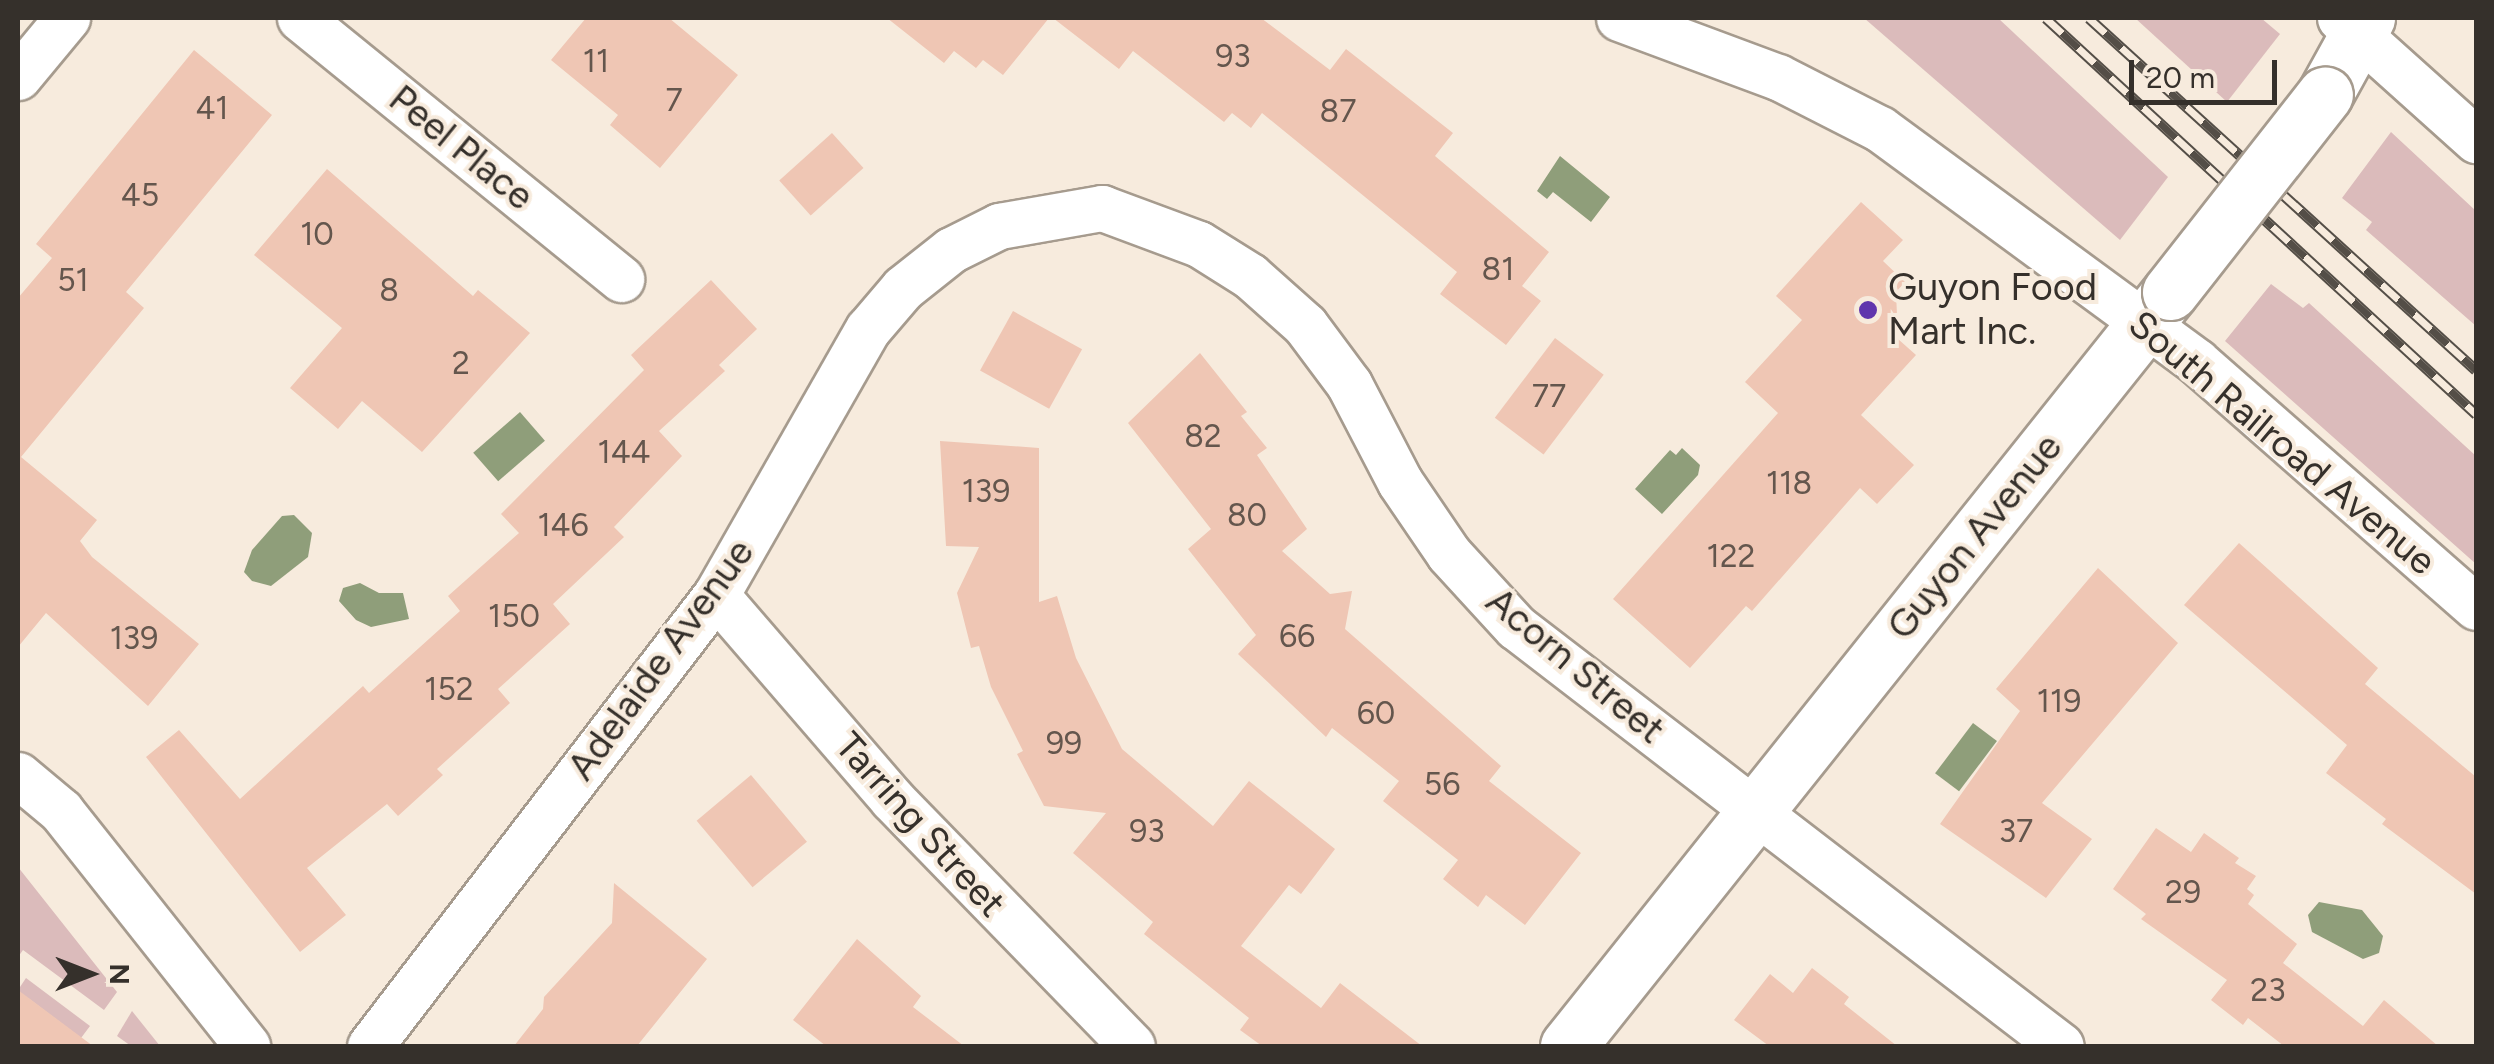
<!DOCTYPE html>
<style>
body{margin:0}
#map{position:relative;width:2494px;height:1064px;overflow:hidden;background:#f7ebdd;font-family:Figtree,sans-serif}
div>[style]{position:absolute}
[style*='--x']{left:calc(var(--x)*1px);top:calc(var(--y)*1px);width:calc(var(--w)*1px);rotate:calc(var(--a)*1deg)}
.green>*{inset:0;background:#dbbbbb}
.water>*{inset:0;background:#8f9e7a;transform-origin:0 0}
.building>*{inset:0;background:#efc6b4;transform-origin:0 0}
.roads{filter:drop-shadow(2px 0 #a69b8e) drop-shadow(-2px 0 #a69b8e) drop-shadow(0 2px #a69b8e) drop-shadow(0 -2px #a69b8e)}
.street>*{height:45px;margin:-22.5px;padding:0 22.5px;transform-origin:22.5px;border-radius:22.5px;background:#fff}
.secondary>*{height:55px;margin:-27.5px;padding:0 27.5px;transform-origin:27.5px;border-radius:27.5px;background:#fff}
.rail>*{height:11px;margin-top:-5.5px;transform-origin:0;background:repeating-linear-gradient(90deg,#f7ebdd 0 22px,#544e47 0 44px);box-sizing:border-box;border-block:2px solid #544e47}
.bridges{filter:drop-shadow(2px 0 #a69b8e) drop-shadow(-2px 0 #a69b8e) drop-shadow(0 2px #a69b8e) drop-shadow(0 -2px #a69b8e)}
.secondary-bridge>*{height:55px;margin:-27.5px;padding:0 27.5px;transform-origin:27.5px;border-radius:27.5px;background:#fff}
.dots>*{width:28px;height:28px;translate:-50% -50%;box-sizing:border-box;border:5px solid #f7ebdd;border-radius:50%}
span{translate:-50% -50%;white-space:nowrap;text-align:center;line-height:1.15;-webkit-text-stroke:8px #f7ebdd;paint-order:stroke}
.number-label{font-size:32px;color:#64564d}
.number-label span{-webkit-text-stroke-width:0}
.street-label{font-size:38px;color:#35302b}
.poi-label{font-size:38px;color:#35302b}
.left{translate:0 -50%;text-align:left}
.frame{position:absolute;inset:0;border:20px solid #35302b;pointer-events:none}
.north{position:absolute;left:40px;top:924px;width:100px;height:100px;-webkit-text-stroke:8px #f7ebdd;paint-order:stroke;rotate:90deg;font-size:28px;font-weight:700;line-height:40px;text-align:center;color:#35302b}
.north::after{content:'';display:block;margin:auto;width:35px;height:45px;background:#35302b;clip-path:polygon(50% 0,100% 100%,50% 72%,0 100%)}
.scale{position:absolute;left:2129px;top:60px;width:148px;height:45px;box-sizing:border-box;border:5px solid #35302b;border-top:0;padding-left:12px;font-size:30px;line-height:35px;white-space:nowrap;color:#35302b;-webkit-text-stroke:8px #f7ebdd;paint-order:stroke}
</style>
<div id="map">
<div class="green">
<i style="clip-path:polygon(1864px 18px,1998px 18px,2168px 177px,2120px 240px)"></i>
<i style="clip-path:polygon(2135px 18px,2261px 18px,2280px 34px,2227px 102px)"></i>
<i style="clip-path:polygon(2391px 132px,2476px 211px,2476px 326px,2366px 230px,2372px 222px,2342px 198px)"></i>
<i style="clip-path:polygon(2271px 284px,2303px 308px,2309px 303px,2476px 456px,2476px 564px,2225px 341px)"></i>
<i style="clip-path:polygon(18px 867px,117px 992px,104px 1010px,23px 950px,18px 957px)"></i>
<i style="clip-path:polygon(26px 978px,90px 1026px,81px 1038px,28px 998px,18px 1011px,18px 990px)"></i>
<i style="clip-path:polygon(132px 1011px,160px 1046px,131px 1046px,117px 1036px)"></i>
</div>
<div class="water">
<i style="clip-path:polygon(1560px 156px,1610px 197px,1591px 222px,1553px 192px,1547px 199px,1537px 191px)"></i>
<i style="left:520px;top:412px;width:38px;height:62px;rotate:49deg"></i>
<i style="clip-path:polygon(1682px 448px,1700px 465px,1698px 475px,1662px 514px,1635px 489px,1670px 450px,1676px 455px)"></i>
<i style="clip-path:polygon(294px 515px,312px 533px,308px 557px,271px 586px,252px 581px,244px 572px,252px 550px,282px 516px)"></i>
<i style="clip-path:polygon(360px 583px,379px 593px,403px 593px,409px 619px,371px 627px,356px 620px,339px 601px,343px 588px)"></i>
<i style="left:1973px;top:723px;width:30px;height:63px;rotate:37deg"></i>
<i style="clip-path:polygon(2319px 902px,2362px 910px,2383px 936px,2379px 953px,2363px 959px,2312px 932px,2308px 915px)"></i>
</div>
<div class="building">
<i style="clip-path:polygon(586px 18px,669px 18px,738px 75px,660px 168px,610px 125px,618px 115px,551px 60px)"></i>
<i style="clip-path:polygon(887px 18px,1049px 18px,1003px 75px,983px 60px,976px 68px,954px 51px,944px 63px)"></i>
<i style="clip-path:polygon(1053px 18px,1261px 18px,1330px 70px,1346px 49px,1453px 133px,1435px 156px,1549px 252px,1522px 286px,1541px 301px,1506px 345px,1440px 294px,1457px 272px,1262px 113px,1251px 128px,1232px 113px,1224px 122px,1133px 51px,1119px 69px)"></i>
<i style="clip-path:polygon(194px 50px,272px 115px,126px 292px,144px 308px,21px 457px,97px 520px,80px 541px,92px 557px,199px 644px,148px 706px,46px 613px,18px 647px,18px 298px,52px 258px,36px 244px)"></i>
<i style="left:832px;top:133px;width:47px;height:71px;rotate:48deg"></i>
<i style="clip-path:polygon(327px 169px,473px 296px,478px 290px,530px 333px,422px 452px,362px 401px,338px 429px,290px 388px,342px 328px,254px 255px)"></i>
<i style="clip-path:polygon(1861px 202px,1903px 240px,1883px 261px,1905px 282px,1896px 292px,1898px 339px,1916px 355px,1861px 415px,1914px 465px,1877px 504px,1860px 488px,1752px 611px,1746px 606px,1690px 668px,1613px 599px,1778px 413px,1745px 382px,1802px 320px,1776px 296px)"></i>
<i style="clip-path:polygon(711px 280px,757px 329px,719px 365px,725px 371px,659px 431px,682px 456px,614px 527px,624px 537px,553px 604px,570px 624px,498px 689px,510px 703px,437px 769px,443px 775px,398px 816px,387px 804px,307px 868px,346px 915px,300px 952px,146px 757px,179px 730px,240px 799px,363px 686px,369px 693px,460px 611px,448px 596px,519px 533px,501px 514px,644px 370px,631px 355px)"></i>
<i style="left:1013px;top:311px;width:79px;height:68px;rotate:29deg"></i>
<i style="left:1555px;top:338px;width:61px;height:100px;rotate:37deg"></i>
<i style="clip-path:polygon(1200px 353px,1247px 412px,1241px 416px,1267px 448px,1257px 455px,1307px 529px,1282px 551px,1330px 594px,1352px 591px,1345px 629px,1501px 766px,1489px 781px,1581px 853px,1525px 925px,1486px 895px,1478px 907px,1443px 879px,1458px 860px,1383px 801px,1399px 781px,1332px 728px,1326px 737px,1238px 654px,1256px 635px,1188px 549px,1211px 529px,1128px 423px)"></i>
<i style="clip-path:polygon(940px 441px,1039px 448px,1039px 602px,1057px 596px,1076px 658px,1122px 749px,1213px 826px,1249px 781px,1335px 849px,1301px 894px,1289px 885px,1241px 946px,1321px 1008px,1340px 983px,1422px 1046px,1262px 1046px,1240px 1030px,1249px 1018px,1144px 934px,1153px 922px,1073px 853px,1106px 813px,1044px 806px,1017px 754px,1023px 751px,991px 687px,979px 646px,971px 648px,957px 593px,979px 547px,946px 546px)"></i>
<i style="clip-path:polygon(2239px 543px,2378px 668px,2365px 684px,2476px 777px,2476px 894px,2382px 824px,2386px 819px,2326px 773px,2347px 745px,2184px 605px)"></i>
<i style="clip-path:polygon(2098px 568px,2178px 643px,2042px 803px,2092px 839px,2046px 898px,1940px 824px,2020px 711px,1996px 689px)"></i>
<i style="left:751px;top:775px;width:87px;height:71px;rotate:50deg"></i>
<i style="clip-path:polygon(2156px 828px,2191px 852px,2204px 833px,2239px 858px,2235px 863px,2256px 876px,2247px 889px,2254px 895px,2248px 904px,2297px 944px,2283px 963px,2363px 1026px,2384px 1000px,2438px 1046px,2284px 1046px,2248px 1018px,2243px 1025px,2211px 1000px,2227px 980px,2141px 919px,2146px 914px,2113px 889px)"></i>
<i style="clip-path:polygon(614px 883px,707px 959px,637px 1046px,514px 1046px,543px 1009px,544px 997px,612px 923px)"></i>
<i style="clip-path:polygon(857px 939px,921px 996px,913px 1007px,964px 1046px,826px 1046px,793px 1020px)"></i>
<i style="clip-path:polygon(1812px 968px,1849px 997px,1844px 1004px,1897px 1046px,1769px 1046px,1734px 1020px,1770px 974px,1793px 993px)"></i>
<i style="clip-path:polygon(18px 990px,93px 1046px,18px 1046px)"></i>
</div>
<div class="roads">
<div class="street">
<i style="--x:300;--y:18;--w:414;--a:39.1"></i>
<i style="--x:1619;--y:18;--w:170;--a:20.4"></i>
<i style="--x:1778;--y:77;--w:114;--a:27"></i>
<i style="--x:1880;--y:129;--w:393;--a:36.3"></i>
<i style="--x:2197;--y:362;--w:371;--a:41.3"></i>
<i style="--x:2340;--y:18;--w:183;--a:41.9"></i>
<i style="--x:18;--y:77;--w:77;--a:-50.3"></i>
<i style="--x:716;--y:595;--w:269;--a:49.2"></i>
<i style="--x:892;--y:799;--w:344;--a:45.8"></i>
<i style="--x:18;--y:775;--w:56;--a:39.9"></i>
<i style="--x:61;--y:811;--w:300;--a:51.6"></i>
<i style="--x:370;--y:1046;--w:568;--a:-52.51"></i>
<i style="--x:716;--y:595;--w:306;--a:-60.3"></i>
<i style="--x:868;--y:329;--w:54;--a:-49.5"></i>
<i style="--x:903;--y:288;--w:61;--a:-38.4"></i>
<i style="--x:951;--y:250;--w:54;--a:-26.6"></i>
<i style="--x:999;--y:226;--w:105;--a:-9.9"></i>
<i style="--x:1102;--y:208;--w:103;--a:20.4"></i>
<i style="--x:1199;--y:244;--w:60;--a:32.1"></i>
<i style="--x:1250;--y:276;--w:74;--a:41.7"></i>
<i style="--x:1305;--y:325;--w:74;--a:53.3"></i>
<i style="--x:1349;--y:384;--w:110;--a:62.5"></i>
<i style="--x:1400;--y:482;--w:87;--a:55.8"></i>
<i style="--x:1449;--y:554;--w:99;--a:47.5"></i>
<i style="--x:1516;--y:627;--w:687;--a:37.55"></i>
</div>
<div class="secondary">
<i style="--x:2325;--y:94;--w:87;--a:-61.1"></i>
<i style="--x:1568;--y:1046;--w:965;--a:-51.4"></i>
</div>
</div>
<div class="rail">
<i style="--x:2046;--y:18;--w:585;--a:42.64"></i>
<i style="--x:2089;--y:18;--w:523;--a:42.29"></i>
</div>
<div class="bridges">
<div class="secondary-bridge">
<i style="--x:2170;--y:292;--w:251;--a:-51.9"></i>
</div>
</div>
<div class="dots">
<i style="left:1868px;top:310px;background:#6035ad"></i>
</div>
<div class="number-label">
<span style="left:1233px;top:56px">93</span>
<span style="left:596px;top:61px">11</span>
<span style="left:674px;top:100px">7</span>
<span style="left:212px;top:108px">41</span>
<span style="left:1338px;top:111px">87</span>
<span style="left:140px;top:195px">45</span>
<span style="left:317px;top:234px">10</span>
<span style="left:1498px;top:269px">81</span>
<span style="left:73px;top:280px">51</span>
<span style="left:389px;top:290px">8</span>
<span style="left:461px;top:363px">2</span>
<span style="left:1549px;top:396px">77</span>
<span style="left:1203px;top:436px">82</span>
<span style="left:624px;top:452px">144</span>
<span style="left:1789px;top:483px">118</span>
<span style="left:986px;top:491px">139</span>
<span style="left:1247px;top:515px">80</span>
<span style="left:563px;top:525px">146</span>
<span style="left:1731px;top:556px">122</span>
<span style="left:514px;top:616px">150</span>
<span style="left:1297px;top:636px">66</span>
<span style="left:134px;top:638px">139</span>
<span style="left:449px;top:689px">152</span>
<span style="left:2059px;top:701px">119</span>
<span style="left:1376px;top:713px">60</span>
<span style="left:1064px;top:743px">99</span>
<span style="left:1442px;top:784px">56</span>
<span style="left:1147px;top:831px">93</span>
<span style="left:2016px;top:831px">37</span>
<span style="left:2183px;top:892px">29</span>
<span style="left:2268px;top:990px">23</span>
</div>
<div class="street-label">
<span style="left:461px;top:148px;rotate:39deg">Peel Place</span>
<span style="left:2282px;top:443px;rotate:40deg">South Railroad Avenue</span>
<span style="left:1975px;top:537px;rotate:-51deg">Guyon Avenue</span>
<span style="left:661px;top:660px;rotate:-54deg">Adelaide Avenue</span>
<span style="left:1575px;top:666px;rotate:40deg">Acorn Street</span>
<span style="left:920px;top:825px;rotate:48deg">Tarring Street</span>
</div>
<div class="poi-label">
<span class="left" style="left:1888px;top:310px">Guyon Food<br>Mart Inc.</span>
</div>
<div class="frame"></div>
<div class="north">N</div>
<div class="scale">20 m</div>
</div>
